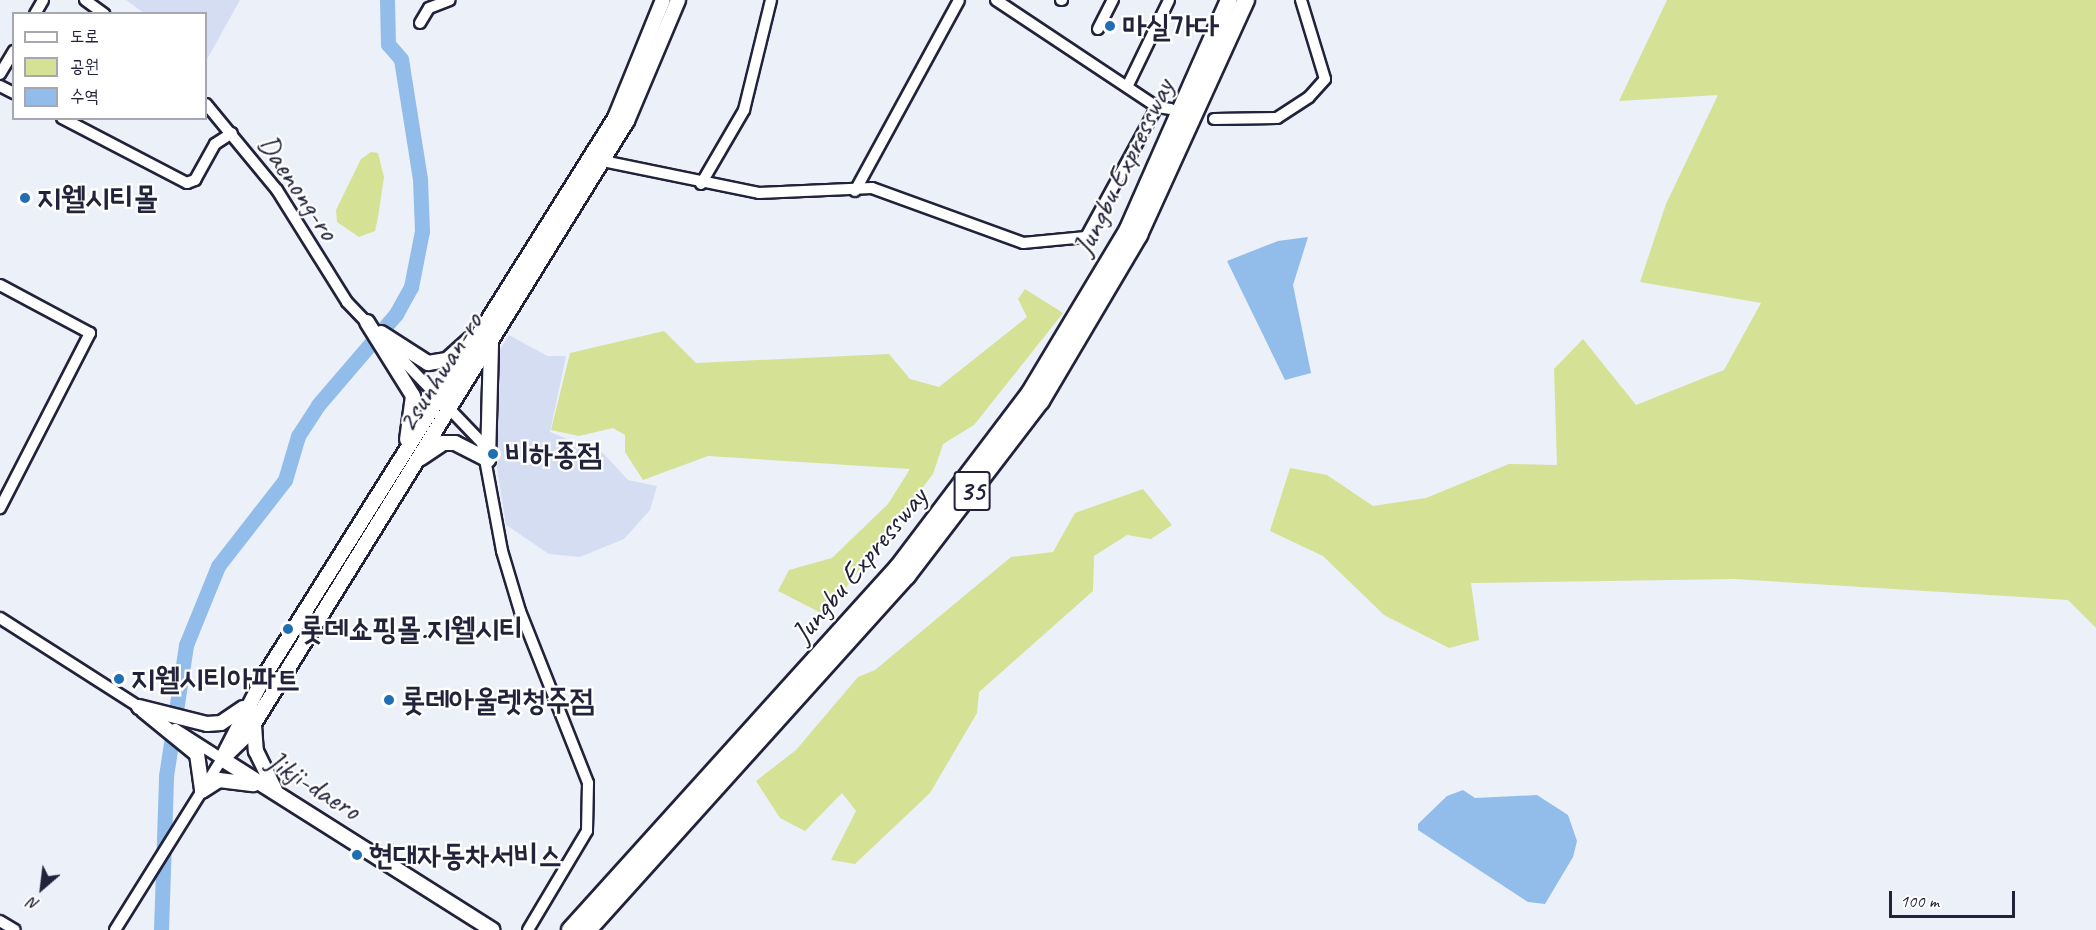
<!DOCTYPE html>
<meta charset="utf-8">
<style>
body{margin:0}
#map{position:relative;width:2096px;height:930px;overflow:hidden;background:#ecf0f9;font-family:Caveat,"Poor Story",sans-serif}
div>[style]{position:absolute}
[style*='--x']{left:calc(var(--x)*1px);top:calc(var(--y)*1px);width:calc(var(--w)*1px);rotate:calc(var(--a)*1deg)}
.built>*{inset:0;background:#d5ddf2}
.green>*{inset:0;background:#d5e194}
.water>*{inset:0;background:#92bdea}
.river>*{height:15px;margin:-7.5px;padding:0 7.5px;transform-origin:7.5px;border-radius:7.5px;background:#92bdea}
.roads{filter:drop-shadow(2px 0 #22223b) drop-shadow(-2px 0 #22223b) drop-shadow(0 2px #22223b) drop-shadow(0 -2px #22223b)}
.minor>*{height:10px;margin:-5px;padding:0 5px;transform-origin:5px;border-radius:5px;background:#fff}
.major>*{height:14px;margin:-7px;padding:0 7px;transform-origin:7px;border-radius:7px;background:#fff}
.highway>*{height:16px;margin:-8px;padding:0 8px;transform-origin:8px;border-radius:8px;background:#fff}
.dots>*{width:16px;height:16px;translate:-50% -50%;box-sizing:border-box;border:3px solid #fff;border-radius:50%}
span{translate:-50% -50%;white-space:nowrap;text-align:center;line-height:1.15;-webkit-text-stroke:4.5px #fff;paint-order:stroke}
.shield-label span{padding:2px 4px;background:#fff;border:2px solid;border-radius:4px;-webkit-text-stroke-width:0}
.shield-label{font-size:28px;color:#22223b;font-weight:700}
.poi-label{font-size:30px;color:#22223b;font-weight:700}
.left{translate:0 -50%;text-align:left}
.street-label{font-size:30px;color:#22223b}
.legend{position:absolute;left:12px;top:12px;width:195px;height:108px;box-sizing:border-box;background:#fff;border:2px solid #a7a7b1;margin:0;padding:8px 10px;list-style:none;font-size:18px;color:#22223b}
.legend li{display:flex;align-items:center;gap:12px;height:30px}
.legend b{width:30px;border:2px solid #a7a7b1}
.north{position:absolute;left:12px;top:858px;width:60px;height:60px;-webkit-text-stroke:4px #fff;paint-order:stroke;rotate:208deg;font-size:16px;font-weight:700;line-height:24px;text-align:center;color:#22223b}
.north::after{content:'';display:block;margin:auto;width:21px;height:27px;background:#22223b;clip-path:polygon(50% 0,100% 100%,50% 72%,0 100%)}
.scale{position:absolute;left:1889px;top:891px;width:126px;height:27px;box-sizing:border-box;border:3px solid #22223b;border-top:0;padding-left:8px;font-size:18px;line-height:21px;white-space:nowrap;color:#22223b;-webkit-text-stroke:4px #fff;paint-order:stroke}
</style>
<div id="map">
<div class="built">
<i style="clip-path:polygon(126px 0,240px 0,206px 61px,206px 14px,144px 13px)"></i>
<i style="clip-path:polygon(509px 335px,547px 356px,566px 356px,550px 432px,603px 453px,628px 480px,657px 486px,650px 510px,624px 539px,580px 557px,549px 554px,506px 525px,493px 442px,493px 361px)"></i>
</div>
<div class="green">
<i style="clip-path:polygon(1667px 0,2096px 0,2096px 628px,2068px 600px,1735px 579px,1471px 583px,1479px 640px,1449px 648px,1384px 615px,1323px 556px,1270px 531px,1290px 468px,1327px 475px,1373px 506px,1426px 498px,1509px 464px,1557px 465px,1554px 369px,1583px 339px,1636px 405px,1724px 370px,1761px 303px,1640px 282px,1666px 204px,1718px 95px,1619px 101px)"></i>
<i style="clip-path:polygon(371px 152px,378px 153px,384px 177px,378px 217px,375px 231px,359px 237px,337px 222px,336px 210px,361px 159px)"></i>
<i style="clip-path:polygon(1025px 289px,1063px 313px,974px 425px,943px 444px,933px 474px,825px 615px,778px 591px,789px 570px,832px 558px,888px 504px,910px 469px,708px 456px,643px 480px,625px 452px,625px 435px,613px 428px,579px 436px,551px 430px,570px 353px,664px 331px,696px 363px,889px 354px,910px 379px,939px 387px,1027px 317px,1018px 299px)"></i>
<i style="clip-path:polygon(1143px 489px,1172px 525px,1151px 539px,1127px 535px,1094px 556px,1093px 591px,979px 692px,977px 713px,930px 793px,855px 864px,831px 860px,856px 811px,842px 793px,805px 831px,780px 818px,756px 781px,796px 750px,858px 677px,875px 670px,1011px 557px,1053px 552px,1075px 513px)"></i>
</div>
<div class="water">
<i style="clip-path:polygon(1308px 237px,1293px 285px,1311px 373px,1285px 380px,1227px 261px,1278px 241px)"></i>
<i style="clip-path:polygon(1463px 790px,1475px 798px,1537px 795px,1568px 815px,1577px 841px,1573px 857px,1545px 904px,1528px 902px,1418px 830px,1418px 824px,1447px 796px)"></i>
</div>
<div class="river">
<i style="--x:161;--y:930;--w:154;--a:-88.1"></i>
<i style="--x:166;--y:776;--w:133;--a:-81.3"></i>
<i style="--x:186;--y:645;--w:85;--a:-67.9"></i>
<i style="--x:218;--y:566;--w:109;--a:-52.1"></i>
<i style="--x:285;--y:480;--w:46;--a:-73.5"></i>
<i style="--x:298;--y:436;--w:37;--a:-57"></i>
<i style="--x:318;--y:405;--w:120;--a:-49.4"></i>
<i style="--x:396;--y:314;--w:31;--a:-61"></i>
<i style="--x:411;--y:287;--w:57;--a:-78.9"></i>
<i style="--x:422;--y:231;--w:52;--a:-92.2"></i>
<i style="--x:420;--y:179;--w:121;--a:-99"></i>
<i style="--x:401;--y:59;--w:20;--a:-131"></i>
<i style="--x:388;--y:44;--w:44;--a:-91.3"></i>
</div>
<div class="roads">
<div class="minor">
<i style="--x:85;--y:0;--w:24;--a:36"></i>
<i style="--x:996;--y:0;--w:193;--a:33.6"></i>
<i style="--x:1157;--y:107;--w:14;--a:8"></i>
<i style="--x:1061;--y:0;--w:1;--a:0"></i>
<i style="--x:35;--y:14;--w:16;--a:-60"></i>
<i style="--x:420;--y:23;--w:17;--a:-59"></i>
<i style="--x:429;--y:8;--w:22;--a:-21"></i>
<i style="--x:1098;--y:29;--w:33;--a:-63"></i>
<i style="--x:0;--y:74;--w:27;--a:-59"></i>
<i style="--x:1128;--y:85;--w:94;--a:-64.2"></i>
<i style="--x:0;--y:86;--w:16;--a:27"></i>
<i style="--x:206;--y:104;--w:112;--a:50.5"></i>
<i style="--x:277;--y:190;--w:132;--a:58"></i>
<i style="--x:347;--y:302;--w:195;--a:46.2"></i>
<i style="--x:482;--y:443;--w:110;--a:79.5"></i>
<i style="--x:502;--y:551;--w:63;--a:73.3"></i>
<i style="--x:520;--y:611;--w:185;--a:68.4"></i>
<i style="--x:588;--y:783;--w:48;--a:91.2"></i>
<i style="--x:587;--y:831;--w:115;--a:120.8"></i>
<i style="--x:62;--y:118;--w:141;--a:27.5"></i>
<i style="--x:187;--y:183;--w:9;--a:-21"></i>
<i style="--x:195;--y:180;--w:41;--a:-60.9"></i>
<i style="--x:215;--y:144;--w:20;--a:-33"></i>
<i style="--x:1214;--y:119;--w:63;--a:-0.9"></i>
<i style="--x:1277;--y:118;--w:38;--a:-33"></i>
<i style="--x:1309;--y:97;--w:24;--a:-48"></i>
<i style="--x:1325;--y:79;--w:83;--a:-106.9"></i>
<i style="--x:598;--y:160;--w:164;--a:11.6"></i>
<i style="--x:759;--y:193;--w:113;--a:-2.5"></i>
<i style="--x:872;--y:188;--w:161;--a:20"></i>
<i style="--x:1023;--y:243;--w:63;--a:-5.4"></i>
<i style="--x:1086;--y:237;--w:148;--a:-61.4"></i>
<i style="--x:701;--y:184;--w:86;--a:-59.8"></i>
<i style="--x:744;--y:110;--w:113;--a:-76.2"></i>
<i style="--x:855;--y:191;--w:217;--a:-61.4"></i>
<i style="--x:0;--y:285;--w:102;--a:28.1"></i>
<i style="--x:90;--y:333;--w:197;--a:117.2"></i>
<i style="--x:0;--y:618;--w:171;--a:32.6"></i>
<i style="--x:0;--y:921;--w:17;--a:31"></i>
<i style="--x:115;--y:930;--w:202;--a:-58"></i>
<i style="--x:222;--y:759;--w:56;--a:-147.4"></i>
</div>
<div class="major">
<i style="--x:367;--y:322;--w:87;--a:58.1"></i>
<i style="--x:413;--y:396;--w:44;--a:97.8"></i>
<i style="--x:381;--y:333;--w:56;--a:32.6"></i>
<i style="--x:428;--y:363;--w:19;--a:-9"></i>
<i style="--x:447;--y:360;--w:31;--a:-42"></i>
<i style="--x:421;--y:458;--w:27;--a:-34"></i>
<i style="--x:443;--y:443;--w:12;--a:0"></i>
<i style="--x:455;--y:443;--w:37;--a:27"></i>
<i style="--x:488;--y:460;--w:115;--a:-88.5"></i>
<i style="--x:139;--y:707;--w:70;--a:14"></i>
<i style="--x:207;--y:724;--w:14;--a:-4"></i>
<i style="--x:221;--y:723;--w:27;--a:-34"></i>
<i style="--x:143;--y:710;--w:70;--a:39.2"></i>
<i style="--x:197;--y:754;--w:37;--a:82"></i>
<i style="--x:254;--y:725;--w:26;--a:86"></i>
<i style="--x:256;--y:751;--w:43;--a:64"></i>
<i style="--x:224;--y:755;--w:90;--a:-62.9"></i>
<i style="--x:265;--y:675;--w:658;--a:-57.86"></i>
<i style="--x:615;--y:118;--w:127;--a:-67.9"></i>
<i style="--x:222;--y:759;--w:35;--a:-44"></i>
<i style="--x:247;--y:735;--w:722;--a:-58.25"></i>
<i style="--x:627;--y:121;--w:131;--a:-67.1"></i>
<i style="--x:222;--y:759;--w:320;--a:32.3"></i>
<i style="--x:202;--y:791;--w:20;--a:-33"></i>
<i style="--x:219;--y:780;--w:35;--a:7"></i>
</div>
<div class="highway">
<i style="--x:570;--y:930;--w:489;--a:-47.9"></i>
<i style="--x:898;--y:567;--w:217;--a:-52.9"></i>
<i style="--x:1029;--y:394;--w:192;--a:-59"></i>
<i style="--x:1128;--y:229;--w:250;--a:-66.2"></i>
<i style="--x:588;--y:930;--w:477;--a:-48"></i>
<i style="--x:907;--y:576;--w:220;--a:-52.6"></i>
<i style="--x:1041;--y:401;--w:193;--a:-59.4"></i>
<i style="--x:1139;--y:235;--w:258;--a:-65.5"></i>
</div>
</div>
<div class="dots">
<i style="left:1110px;top:26px;background:#1f6fb2"></i>
<i style="left:25px;top:198px;background:#1f6fb2"></i>
<i style="left:493px;top:454px;background:#1f6fb2"></i>
<i style="left:288px;top:629px;background:#1f6fb2"></i>
<i style="left:119px;top:679px;background:#1f6fb2"></i>
<i style="left:389px;top:700px;background:#1f6fb2"></i>
<i style="left:357px;top:855px;background:#1f6fb2"></i>
</div>
<div class="shield-label">
<span style="left:972px;top:491px">35</span>
</div>
<div class="poi-label">
<span class="left" style="left:1122px;top:26px">마실가다</span>
<span class="left" style="left:37px;top:198px">지웰시티몰</span>
<span class="left" style="left:505px;top:454px">비하종점</span>
<span class="left" style="left:300px;top:629px">롯데쇼핑몰.지웰시티</span>
<span class="left" style="left:131px;top:679px">지웰시티아파트</span>
<span class="left" style="left:401px;top:700px">롯데아울렛청주점</span>
<span class="left" style="left:369px;top:855px">현대자동차서비스</span>
</div>
<div class="street-label">
<span style="left:1123px;top:167px;rotate:-64deg">Jungbu Expressway</span>
<span style="left:299px;top:187px;rotate:56deg">Daenong-ro</span>
<span style="left:439px;top:372px;rotate:-58deg">2sunhwan-ro</span>
<span style="left:859px;top:565px;rotate:-50deg">Jungbu Expressway</span>
<span style="left:314px;top:785px;rotate:32deg">Jikji-daero</span>
</div>
<ul class="legend">
<li><b style="height:8px;background:#fff"></b>도로</li>
<li><b style="height:16px;background:#d5e194"></b>공원</li>
<li><b style="height:16px;background:#92bdea"></b>수역</li>
</ul>
<div class="north">N</div>
<div class="scale">100 m</div>
</div>
